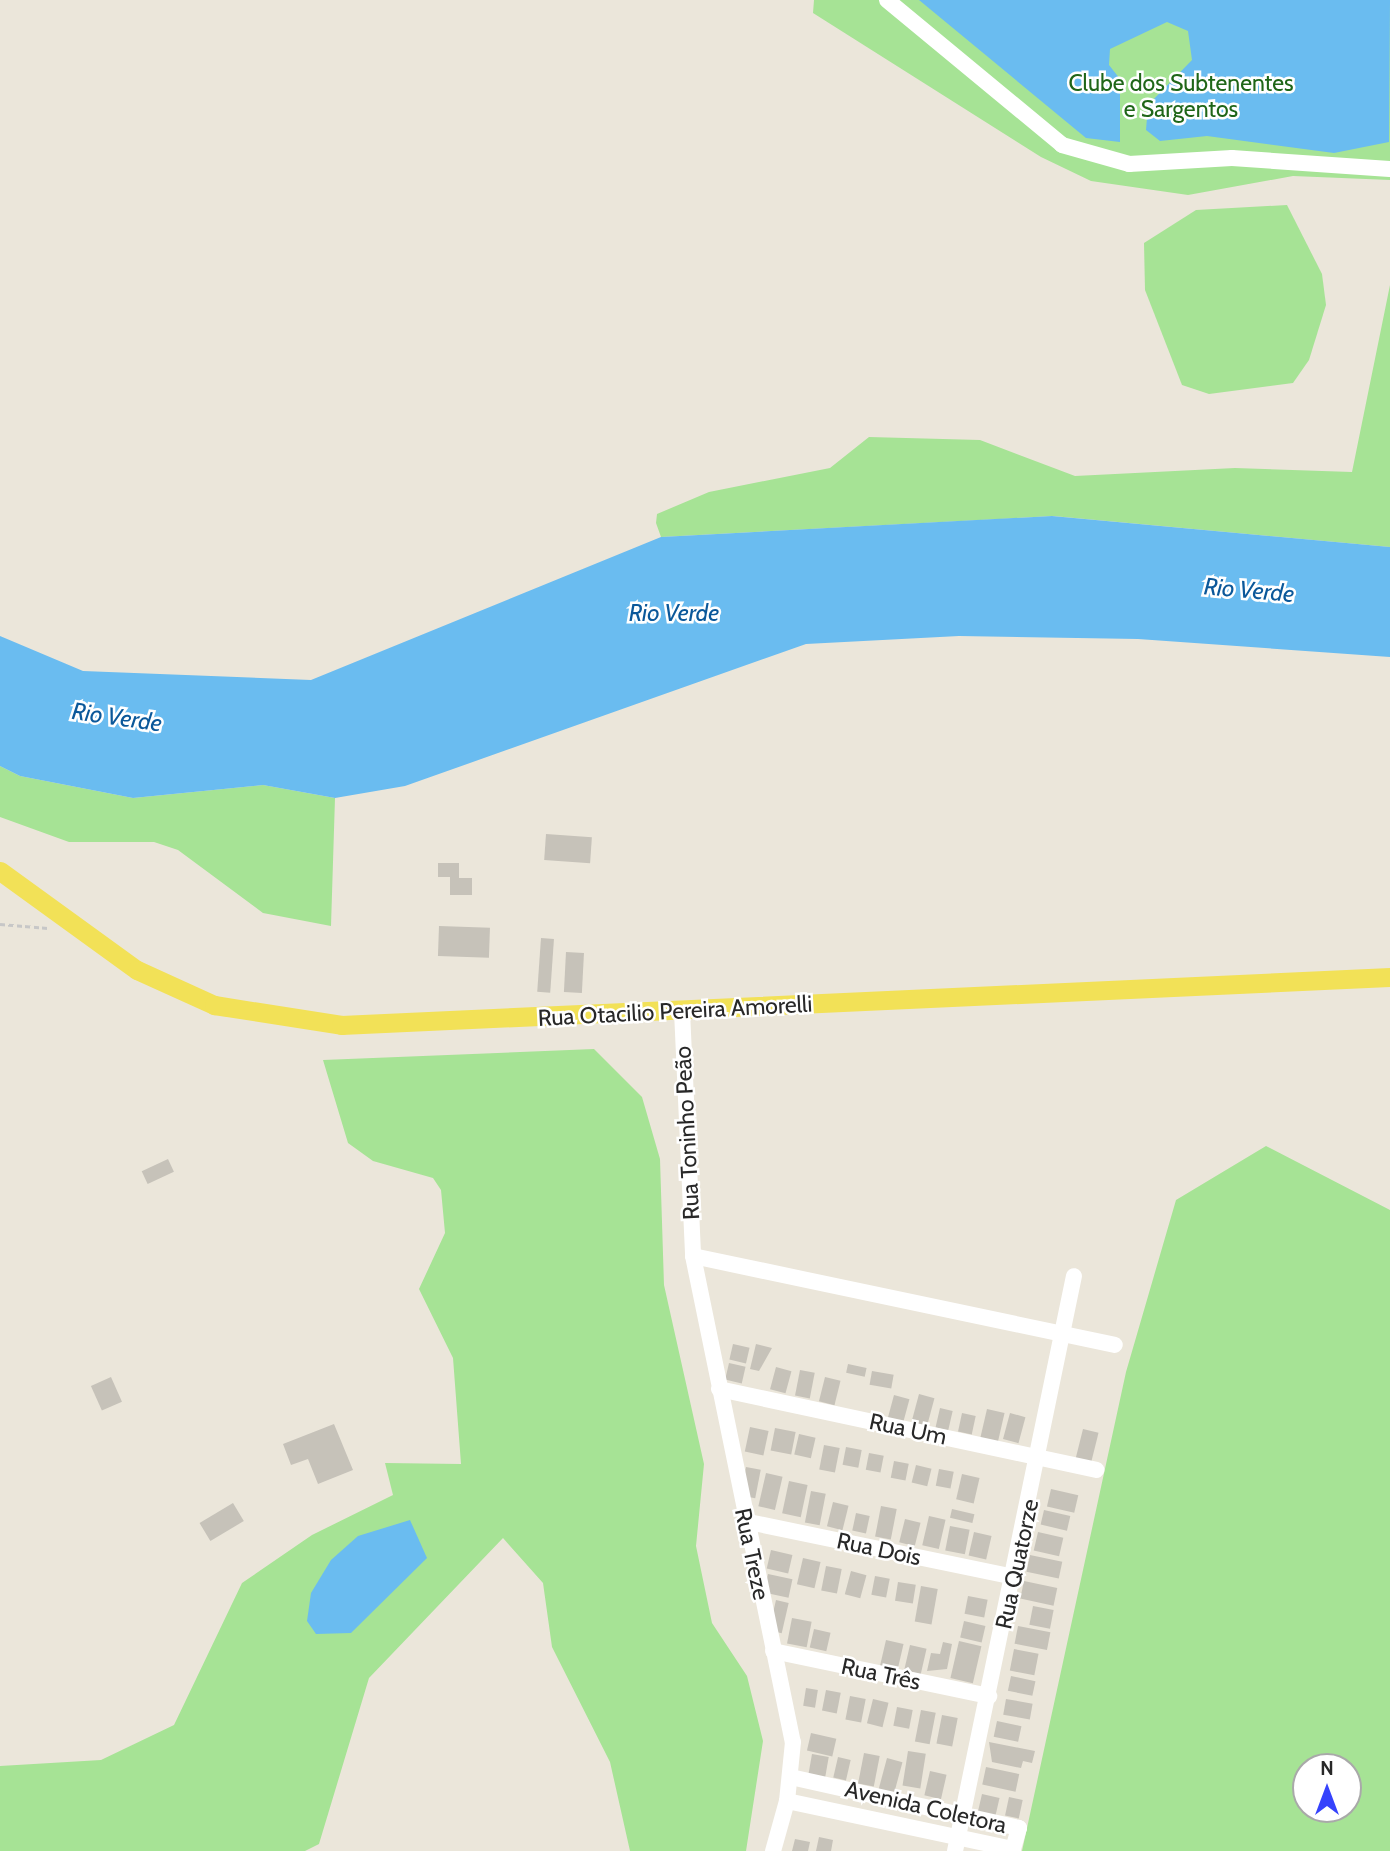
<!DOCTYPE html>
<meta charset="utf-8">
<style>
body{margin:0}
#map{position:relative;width:1390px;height:1851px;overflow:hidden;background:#ebe6da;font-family:Cabin,sans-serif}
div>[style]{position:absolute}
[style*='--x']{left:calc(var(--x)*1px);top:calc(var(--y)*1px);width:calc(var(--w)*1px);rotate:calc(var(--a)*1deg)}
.green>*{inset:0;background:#a6e395}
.water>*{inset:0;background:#6abcf0}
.building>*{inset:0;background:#c6c2b9;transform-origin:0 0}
.path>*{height:2.5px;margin-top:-1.25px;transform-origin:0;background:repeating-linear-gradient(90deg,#c7c7c7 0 5px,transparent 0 8.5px)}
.minor>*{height:16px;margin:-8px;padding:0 8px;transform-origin:8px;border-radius:8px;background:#fff}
.major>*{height:19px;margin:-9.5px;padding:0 9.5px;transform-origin:9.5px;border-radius:9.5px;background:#f2e157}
span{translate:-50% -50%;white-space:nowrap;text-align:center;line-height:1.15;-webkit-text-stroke:5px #fff;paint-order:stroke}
.park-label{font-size:23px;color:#1f6618}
.street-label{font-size:23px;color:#282828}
.water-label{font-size:24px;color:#0b589a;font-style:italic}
.north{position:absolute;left:1292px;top:1753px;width:70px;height:70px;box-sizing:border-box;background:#fff;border:2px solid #a9a9a9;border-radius:50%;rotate:0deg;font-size:19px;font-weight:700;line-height:28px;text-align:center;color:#282828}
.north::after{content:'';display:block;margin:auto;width:24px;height:32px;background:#3643fc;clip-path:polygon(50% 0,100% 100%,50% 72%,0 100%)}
</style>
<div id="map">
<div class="green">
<i style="clip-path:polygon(814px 0,1390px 0,1390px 180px,1293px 176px,1188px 195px,1091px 181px,1041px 157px,813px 13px)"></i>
<i style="clip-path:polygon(1287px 205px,1322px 274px,1326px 305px,1309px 360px,1293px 383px,1209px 394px,1182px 385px,1145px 290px,1144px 243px,1196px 210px)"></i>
<i style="clip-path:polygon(1390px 285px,1390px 547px,1053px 516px,661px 537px,656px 523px,657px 514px,709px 492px,830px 468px,869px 437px,980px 440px,1075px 476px,1235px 468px,1352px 472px)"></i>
<i style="clip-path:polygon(0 766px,20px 776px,133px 798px,263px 785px,335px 798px,331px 926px,263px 913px,178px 850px,154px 842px,69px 842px,0 817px)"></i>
<i style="clip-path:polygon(594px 1049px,642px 1097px,660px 1159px,664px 1285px,704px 1464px,696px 1546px,712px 1623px,747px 1676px,763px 1741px,746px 1851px,630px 1851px,610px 1762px,552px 1647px,543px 1583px,503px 1538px,369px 1678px,319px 1844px,305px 1851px,0 1851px,0 1766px,101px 1760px,174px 1725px,242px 1583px,312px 1535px,393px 1495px,385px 1463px,461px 1464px,453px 1358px,419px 1289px,445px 1233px,441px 1190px,433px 1178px,373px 1161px,348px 1143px,323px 1060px)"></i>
<i style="clip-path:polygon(evenodd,1266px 1146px,1390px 1210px,1390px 1851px,1022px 1851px,1126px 1372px,1176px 1200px,1266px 1146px,1306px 1767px,1348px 1767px,1348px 1809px,1306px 1809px,1306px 1767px)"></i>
</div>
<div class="water">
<i style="clip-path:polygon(919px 0,1390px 0,1389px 142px,1334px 153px,1207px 136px,1160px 141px,1146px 130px,1148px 105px,1192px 60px,1188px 31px,1167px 22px,1110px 49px,1109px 65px,1120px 79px,1120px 142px,1086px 138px)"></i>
<i style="clip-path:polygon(1052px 516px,1390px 547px,1390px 657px,1138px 639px,959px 636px,806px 644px,405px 786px,335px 798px,263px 785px,133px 798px,20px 776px,0 766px,0 636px,83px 671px,311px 680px,661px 537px)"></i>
<i style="clip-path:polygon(410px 1520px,427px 1558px,351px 1633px,316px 1634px,307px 1621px,311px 1593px,331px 1560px,358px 1536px)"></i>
</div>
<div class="building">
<i style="left:546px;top:834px;width:46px;height:26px;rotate:4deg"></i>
<i style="clip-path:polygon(438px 863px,459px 863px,459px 878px,472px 878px,472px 895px,450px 895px,450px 877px,438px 877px)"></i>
<i style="left:439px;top:926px;width:51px;height:30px;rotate:2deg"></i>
<i style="left:541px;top:938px;width:13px;height:54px;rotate:4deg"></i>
<i style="left:566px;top:952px;width:18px;height:40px;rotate:3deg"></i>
<i style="left:168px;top:1159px;width:14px;height:29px;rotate:65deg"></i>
<i style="left:733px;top:1344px;width:17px;height:16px;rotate:13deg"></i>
<i style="clip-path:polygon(756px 1344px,772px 1348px,759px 1371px,750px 1369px)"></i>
<i style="left:729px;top:1363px;width:17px;height:17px;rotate:13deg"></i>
<i style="left:848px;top:1364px;width:19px;height:9px;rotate:12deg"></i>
<i style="left:776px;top:1367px;width:16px;height:23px;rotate:15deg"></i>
<i style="left:800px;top:1370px;width:15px;height:26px;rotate:11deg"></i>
<i style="left:872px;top:1371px;width:22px;height:14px;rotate:10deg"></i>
<i style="left:111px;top:1377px;width:27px;height:22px;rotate:66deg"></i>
<i style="left:825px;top:1377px;width:16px;height:25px;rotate:14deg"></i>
<i style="left:919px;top:1394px;width:16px;height:29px;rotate:15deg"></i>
<i style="left:894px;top:1395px;width:16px;height:27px;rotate:15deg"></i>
<i style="left:940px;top:1408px;width:13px;height:20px;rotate:13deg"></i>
<i style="left:987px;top:1409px;width:18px;height:35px;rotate:13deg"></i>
<i style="left:962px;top:1413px;width:14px;height:19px;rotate:12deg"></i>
<i style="left:1010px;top:1413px;width:16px;height:27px;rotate:15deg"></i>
<i style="clip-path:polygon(334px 1424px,353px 1470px,318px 1484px,308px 1459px,291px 1465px,283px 1444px)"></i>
<i style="left:750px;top:1427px;width:19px;height:25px;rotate:12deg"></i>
<i style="left:775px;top:1428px;width:21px;height:23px;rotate:11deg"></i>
<i style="left:1083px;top:1429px;width:16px;height:31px;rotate:14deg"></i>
<i style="left:799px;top:1434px;width:17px;height:21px;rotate:13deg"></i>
<i style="left:824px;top:1445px;width:16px;height:25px;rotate:11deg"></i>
<i style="left:846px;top:1447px;width:16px;height:18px;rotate:11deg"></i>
<i style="left:869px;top:1453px;width:15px;height:17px;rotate:11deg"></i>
<i style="left:894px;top:1461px;width:15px;height:17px;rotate:11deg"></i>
<i style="left:916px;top:1465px;width:16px;height:18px;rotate:14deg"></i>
<i style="left:746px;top:1467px;width:15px;height:29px;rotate:11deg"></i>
<i style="left:939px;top:1469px;width:15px;height:17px;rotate:11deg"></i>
<i style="left:766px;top:1473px;width:17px;height:34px;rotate:13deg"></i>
<i style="left:962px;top:1474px;width:18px;height:26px;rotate:13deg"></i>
<i style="left:789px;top:1481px;width:19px;height:33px;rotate:12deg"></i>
<i style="left:1051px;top:1489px;width:28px;height:18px;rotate:13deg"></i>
<i style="left:811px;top:1491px;width:15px;height:32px;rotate:11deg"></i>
<i style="left:833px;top:1502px;width:16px;height:25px;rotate:14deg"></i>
<i style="left:233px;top:1503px;width:21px;height:39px;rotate:59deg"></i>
<i style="left:881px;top:1506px;width:16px;height:31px;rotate:11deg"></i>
<i style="left:952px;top:1509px;width:23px;height:9px;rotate:13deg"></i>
<i style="left:1044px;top:1510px;width:27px;height:15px;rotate:13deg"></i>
<i style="left:856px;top:1513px;width:14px;height:18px;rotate:12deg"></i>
<i style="left:929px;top:1516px;width:17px;height:30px;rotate:13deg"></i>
<i style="left:905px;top:1519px;width:16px;height:24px;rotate:14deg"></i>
<i style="left:950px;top:1526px;width:20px;height:25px;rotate:11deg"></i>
<i style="left:974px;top:1532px;width:18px;height:24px;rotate:13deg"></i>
<i style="left:1038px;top:1532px;width:26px;height:19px;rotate:13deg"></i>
<i style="left:771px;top:1550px;width:22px;height:19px;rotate:13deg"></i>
<i style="left:1030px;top:1555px;width:33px;height:17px;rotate:12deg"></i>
<i style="left:803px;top:1558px;width:18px;height:27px;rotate:13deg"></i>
<i style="left:826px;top:1566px;width:16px;height:25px;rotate:11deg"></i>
<i style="left:851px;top:1571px;width:16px;height:24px;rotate:15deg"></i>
<i style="left:768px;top:1574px;width:25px;height:19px;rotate:12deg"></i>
<i style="left:875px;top:1576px;width:15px;height:19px;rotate:11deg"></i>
<i style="left:1024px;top:1581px;width:34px;height:18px;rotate:12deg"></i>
<i style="left:898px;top:1582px;width:18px;height:19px;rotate:9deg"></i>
<i style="left:921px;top:1586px;width:17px;height:36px;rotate:10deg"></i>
<i style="left:968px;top:1596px;width:20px;height:18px;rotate:11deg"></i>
<i style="left:776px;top:1600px;width:13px;height:31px;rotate:13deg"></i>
<i style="left:1033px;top:1606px;width:21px;height:19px;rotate:11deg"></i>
<i style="left:792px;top:1618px;width:20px;height:26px;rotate:11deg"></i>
<i style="left:964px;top:1621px;width:22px;height:17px;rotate:13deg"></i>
<i style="left:1018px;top:1626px;width:33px;height:18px;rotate:11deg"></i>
<i style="left:814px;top:1629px;width:17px;height:19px;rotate:13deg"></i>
<i style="left:886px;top:1640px;width:18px;height:27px;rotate:13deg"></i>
<i style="left:959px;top:1641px;width:23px;height:38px;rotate:13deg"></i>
<i style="clip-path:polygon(943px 1642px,952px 1644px,947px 1669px,927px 1671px,931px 1653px,940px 1654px)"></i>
<i style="left:910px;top:1645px;width:17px;height:26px;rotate:13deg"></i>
<i style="left:1014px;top:1649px;width:25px;height:22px;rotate:11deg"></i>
<i style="left:1011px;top:1676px;width:25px;height:15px;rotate:12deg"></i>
<i style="left:806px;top:1688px;width:12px;height:18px;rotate:9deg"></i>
<i style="left:826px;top:1690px;width:15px;height:21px;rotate:11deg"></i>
<i style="left:850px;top:1696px;width:16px;height:24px;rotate:11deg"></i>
<i style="left:873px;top:1699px;width:16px;height:25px;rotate:14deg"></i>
<i style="left:1006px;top:1699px;width:27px;height:16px;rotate:10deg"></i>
<i style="left:897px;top:1707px;width:16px;height:19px;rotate:11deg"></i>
<i style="left:921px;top:1710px;width:15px;height:32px;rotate:11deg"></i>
<i style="left:942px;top:1715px;width:16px;height:29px;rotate:11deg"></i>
<i style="left:997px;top:1721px;width:25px;height:16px;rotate:12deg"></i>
<i style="left:811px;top:1733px;width:26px;height:18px;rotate:13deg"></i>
<i style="clip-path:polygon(989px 1742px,1035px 1751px,1032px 1763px,1023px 1761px,1021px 1768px,992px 1762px)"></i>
<i style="left:908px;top:1751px;width:18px;height:35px;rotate:9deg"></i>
<i style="left:864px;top:1753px;width:16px;height:31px;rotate:11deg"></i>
<i style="left:812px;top:1754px;width:17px;height:21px;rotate:10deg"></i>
<i style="left:838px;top:1757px;width:13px;height:21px;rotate:13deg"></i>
<i style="left:887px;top:1758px;width:16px;height:32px;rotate:15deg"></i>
<i style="left:986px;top:1767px;width:34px;height:18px;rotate:12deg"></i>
<i style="left:930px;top:1771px;width:17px;height:25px;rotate:13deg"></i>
<i style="left:982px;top:1794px;width:18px;height:20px;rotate:13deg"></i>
<i style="left:1009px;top:1797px;width:14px;height:19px;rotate:12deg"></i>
<i style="clip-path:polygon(819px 1837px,833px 1840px,831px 1851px,816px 1851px)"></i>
<i style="clip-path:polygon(795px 1839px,810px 1842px,808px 1851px,792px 1851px)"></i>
</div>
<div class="path">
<i style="--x:0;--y:924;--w:48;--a:4.8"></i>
</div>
<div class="minor">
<i style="--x:887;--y:0;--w:227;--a:39.6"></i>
<i style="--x:1062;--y:145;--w:70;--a:15.8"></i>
<i style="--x:1129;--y:164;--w:103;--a:-3.3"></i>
<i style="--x:1232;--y:158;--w:158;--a:4"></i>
<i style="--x:682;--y:1011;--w:245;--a:87.4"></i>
<i style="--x:693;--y:1256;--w:496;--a:78.4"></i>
<i style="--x:793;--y:1742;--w:59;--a:95.8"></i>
<i style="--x:787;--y:1801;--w:52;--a:105.6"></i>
<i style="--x:693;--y:1256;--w:431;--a:11.9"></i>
<i style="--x:719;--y:1389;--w:386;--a:12.1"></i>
<i style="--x:744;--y:1521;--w:276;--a:11.7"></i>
<i style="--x:773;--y:1651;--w:221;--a:11.8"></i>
<i style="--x:787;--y:1801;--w:231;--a:12"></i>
<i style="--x:1013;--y:1849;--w:22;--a:-74"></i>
<i style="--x:1019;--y:1828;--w:234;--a:-167.4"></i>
<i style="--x:955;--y:1851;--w:587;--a:-78.31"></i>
</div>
<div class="major">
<i style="--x:0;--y:871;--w:169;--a:35.9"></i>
<i style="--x:137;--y:970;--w:85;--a:24.4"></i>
<i style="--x:214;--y:1005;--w:129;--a:8.9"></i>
<i style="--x:341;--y:1025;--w:1050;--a:-2.62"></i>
</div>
<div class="park-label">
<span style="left:1181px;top:96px">Clube dos Subtenentes<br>e Sargentos</span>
</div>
<div class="street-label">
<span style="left:675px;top:1011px;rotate:-3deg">Rua Otacilio Pereira Amorelli</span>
<span style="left:687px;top:1133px;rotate:-93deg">Rua Toninho Peão</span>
<span style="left:908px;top:1429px;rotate:12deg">Rua Um</span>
<span style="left:879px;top:1549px;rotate:12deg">Rua Dois</span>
<span style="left:752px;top:1554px;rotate:78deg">Rua Treze</span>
<span style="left:1017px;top:1564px;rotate:-78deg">Rua Quatorze</span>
<span style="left:881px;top:1674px;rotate:12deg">Rua Três</span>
<span style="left:926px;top:1807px;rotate:13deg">Avenida Coletora</span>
</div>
<div class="water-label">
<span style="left:1249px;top:590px;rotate:5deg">Rio Verde</span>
<span style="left:674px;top:613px">Rio Verde</span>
<span style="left:117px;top:717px;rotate:8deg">Rio Verde</span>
</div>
<div class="north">N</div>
</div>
